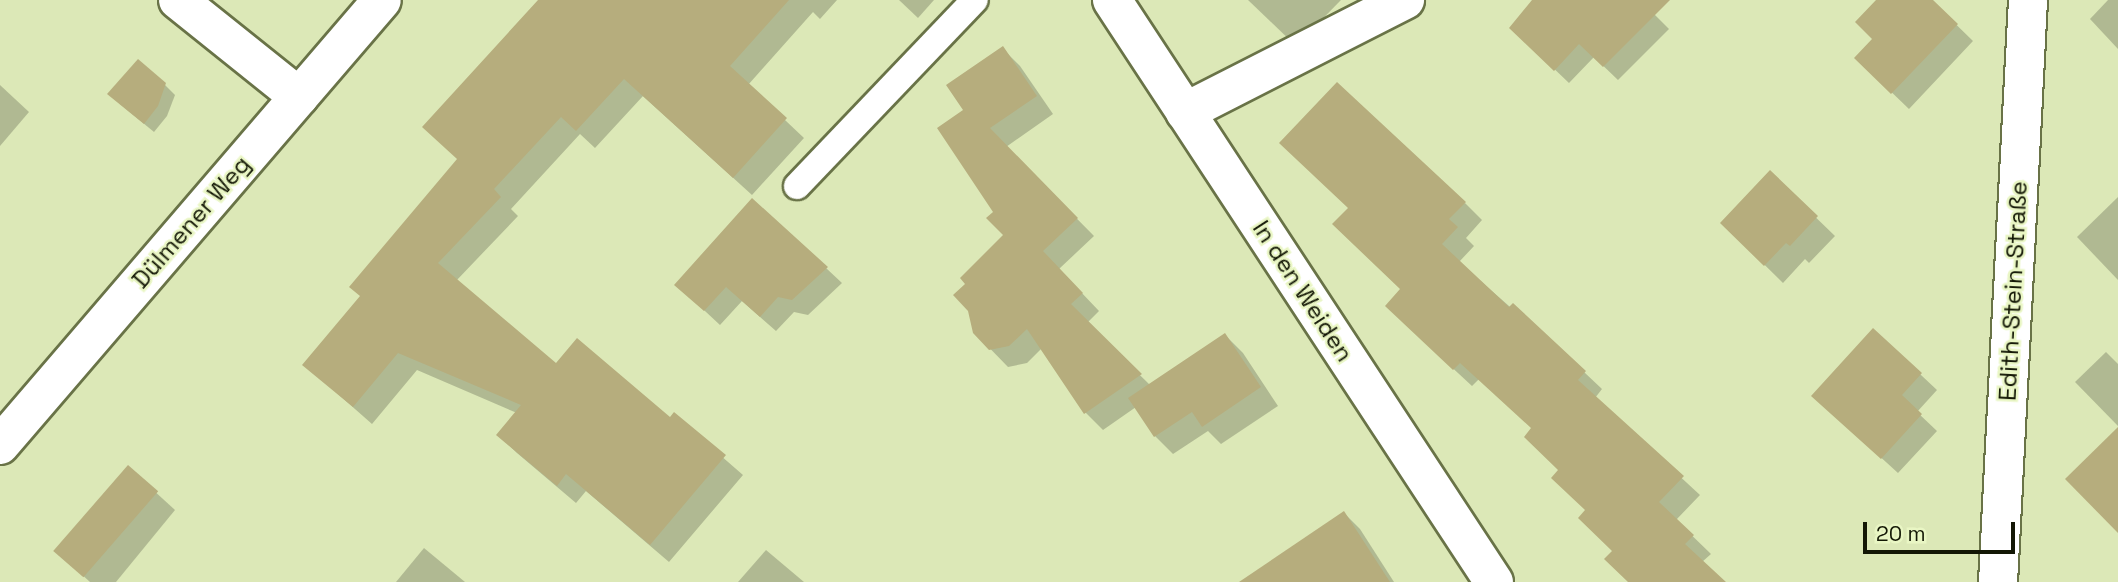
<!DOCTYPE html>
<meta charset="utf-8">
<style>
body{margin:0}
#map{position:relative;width:2118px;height:582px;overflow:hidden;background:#dce8b7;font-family:"Space Grotesk",sans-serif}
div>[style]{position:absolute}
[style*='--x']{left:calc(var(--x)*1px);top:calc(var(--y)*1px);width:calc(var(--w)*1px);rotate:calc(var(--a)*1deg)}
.shadow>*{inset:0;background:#0003}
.building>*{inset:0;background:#b6ad7d;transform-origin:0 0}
.roads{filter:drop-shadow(2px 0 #697347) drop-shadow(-2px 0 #697347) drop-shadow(0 2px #697347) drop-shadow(0 -2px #697347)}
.service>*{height:26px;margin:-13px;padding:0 13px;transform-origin:13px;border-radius:13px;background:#fff}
.minor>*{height:38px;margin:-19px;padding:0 19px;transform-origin:19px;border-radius:19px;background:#fff}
.tertiary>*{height:38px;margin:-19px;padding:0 19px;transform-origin:19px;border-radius:19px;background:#fff}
span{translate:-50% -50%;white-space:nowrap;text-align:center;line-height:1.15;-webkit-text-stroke:5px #e9f6c4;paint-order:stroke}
.street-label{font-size:24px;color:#131705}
.scale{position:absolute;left:1863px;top:522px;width:152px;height:32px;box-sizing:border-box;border:4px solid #131705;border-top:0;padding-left:9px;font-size:21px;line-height:24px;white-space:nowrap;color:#131705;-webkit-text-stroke:5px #e9f6c4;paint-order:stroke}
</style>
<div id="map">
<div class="shadow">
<i style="clip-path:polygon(540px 0,837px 0,820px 19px,813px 12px,748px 85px,804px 138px,752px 195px,643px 96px,595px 148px,580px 134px,511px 209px,518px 216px,456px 281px,557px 365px,670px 419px,674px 415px,743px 475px,669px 562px,586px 491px,576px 503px,517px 453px,498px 435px,517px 413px,417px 370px,372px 424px,305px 365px,361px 297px,459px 160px)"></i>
<i style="clip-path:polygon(899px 0,934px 0,918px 18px)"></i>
<i style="clip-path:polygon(1248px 0,1341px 0,1296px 46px)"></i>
<i style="clip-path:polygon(1539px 0,1640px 0,1669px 29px,1618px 80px,1594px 57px,1569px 83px,1525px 41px)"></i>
<i style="clip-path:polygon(1878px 0,1931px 0,1973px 41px,1909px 109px,1856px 58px,1874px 39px)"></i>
<i style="clip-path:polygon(2108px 0,2118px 0,2118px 49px,2090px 19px)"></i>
<i style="clip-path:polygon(1003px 49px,1020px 66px,1053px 114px,1006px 147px,1094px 236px,1059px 269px,1099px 311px,1087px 323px,1150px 385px,1225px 335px,1243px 353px,1278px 406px,1221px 444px,1208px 431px,1173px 454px,1155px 436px,1136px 407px,1103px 430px,1086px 413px,1042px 348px,1027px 363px,1008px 367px,974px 332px,968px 284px,1005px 235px,995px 212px,965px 110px)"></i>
<i style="clip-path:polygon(0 85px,29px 112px,0 146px)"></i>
<i style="clip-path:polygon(165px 85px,175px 95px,167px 116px,154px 132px,120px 104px)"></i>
<i style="clip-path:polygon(1770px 173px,1835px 236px,1809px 263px,1805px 259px,1783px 283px,1722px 223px)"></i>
<i style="clip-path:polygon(2118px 197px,2118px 280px,2077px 237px)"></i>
<i style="clip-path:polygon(1465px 203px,1482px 220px,1466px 238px,1474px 246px,1459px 262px,1584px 372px,1602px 389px,1595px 398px,1700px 495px,1676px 520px,1711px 554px,1702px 562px,1723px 582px,1630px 582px,1615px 552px,1533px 429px,1479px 379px,1472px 386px,1404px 323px,1402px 289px,1352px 242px)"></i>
<i style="clip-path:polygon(826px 268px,842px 283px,808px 315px,794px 312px,776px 331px,742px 301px,720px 325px,677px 285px)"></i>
<i style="clip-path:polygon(1874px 331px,1937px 390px,1917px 412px,1937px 431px,1898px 473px,1830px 411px)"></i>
<i style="clip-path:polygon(2106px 352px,2118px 364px,2118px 426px,2075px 382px)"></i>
<i style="clip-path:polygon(128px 467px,175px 510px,116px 582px,90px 582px,57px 552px)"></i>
<i style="clip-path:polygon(1344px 513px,1360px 529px,1394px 582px,1311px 582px)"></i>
<i style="clip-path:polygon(424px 548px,465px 582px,396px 582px)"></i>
<i style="clip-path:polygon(766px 550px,804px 582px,738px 582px)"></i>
</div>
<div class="building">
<i style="clip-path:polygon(538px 0,789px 0,730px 66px,787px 118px,733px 178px,624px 79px,576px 131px,561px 117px,494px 189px,501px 197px,438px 263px,556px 363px,577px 338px,670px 417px,674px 412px,726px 455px,650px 545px,566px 474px,557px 486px,496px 435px,521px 405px,398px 353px,353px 407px,302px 365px,360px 296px,349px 287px,457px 159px,422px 127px)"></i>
<i style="clip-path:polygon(1532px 0,1670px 0,1603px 67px,1579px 44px,1554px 71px,1509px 28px)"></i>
<i style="clip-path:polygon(1876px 0,1933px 0,1958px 24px,1891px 94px,1854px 58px,1872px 39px,1855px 22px)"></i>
<i style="clip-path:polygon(1003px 46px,1037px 96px,990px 128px,1078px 218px,1043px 251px,1083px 293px,1071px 304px,1142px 374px,1084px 414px,1027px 329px,1009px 346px,989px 350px,973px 333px,968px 311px,953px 295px,965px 284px,960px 278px,1003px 235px,986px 218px,993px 212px,937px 128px,963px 110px,946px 85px)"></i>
<i style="clip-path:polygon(138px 59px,166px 83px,158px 106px,144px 124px,107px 94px)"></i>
<i style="clip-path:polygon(1337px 82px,1466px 202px,1449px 219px,1458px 227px,1442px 244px,1509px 307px,1513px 303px,1586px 371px,1578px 380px,1684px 476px,1659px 502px,1694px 535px,1685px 544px,1726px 582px,1628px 582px,1604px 559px,1612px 551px,1578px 518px,1585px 510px,1551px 478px,1558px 470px,1524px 437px,1531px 428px,1460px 363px,1453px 370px,1385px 306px,1400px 289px,1332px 224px,1348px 208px,1279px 143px)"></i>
<i style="clip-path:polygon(1770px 170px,1818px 216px,1790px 246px,1786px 243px,1764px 266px,1720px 223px)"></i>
<i style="clip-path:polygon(752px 198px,828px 267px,792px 300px,778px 297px,760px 317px,726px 287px,704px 311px,674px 285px)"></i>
<i style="clip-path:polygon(1873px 328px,1922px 373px,1902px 395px,1922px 414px,1881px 459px,1811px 396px)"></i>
<i style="clip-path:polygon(1225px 333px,1261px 387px,1202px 427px,1192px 412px,1154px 437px,1128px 398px)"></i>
<i style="clip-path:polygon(2118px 427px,2118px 533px,2065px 479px)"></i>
<i style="left:128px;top:465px;width:40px;height:114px;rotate:41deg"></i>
<i style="clip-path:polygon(1344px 511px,1390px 582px,1239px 582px)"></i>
</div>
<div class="roads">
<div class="service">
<i style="--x:797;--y:186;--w:257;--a:-46.3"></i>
</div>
<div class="minor">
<i style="--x:178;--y:0;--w:155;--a:38.7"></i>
<i style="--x:1112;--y:0;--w:696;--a:56.72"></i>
<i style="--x:1185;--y:112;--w:247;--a:-27"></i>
<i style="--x:1998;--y:582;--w:583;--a:-87.05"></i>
</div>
<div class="tertiary">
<i style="--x:0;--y:445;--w:586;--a:-49.36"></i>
</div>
</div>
<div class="street-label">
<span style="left:191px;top:222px;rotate:-49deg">Dülmener Weg</span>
<span style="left:1303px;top:291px;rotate:57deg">In den Weiden</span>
<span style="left:2013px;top:291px;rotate:-87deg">Edith-Stein-Straße</span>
</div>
<div class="scale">20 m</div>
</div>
